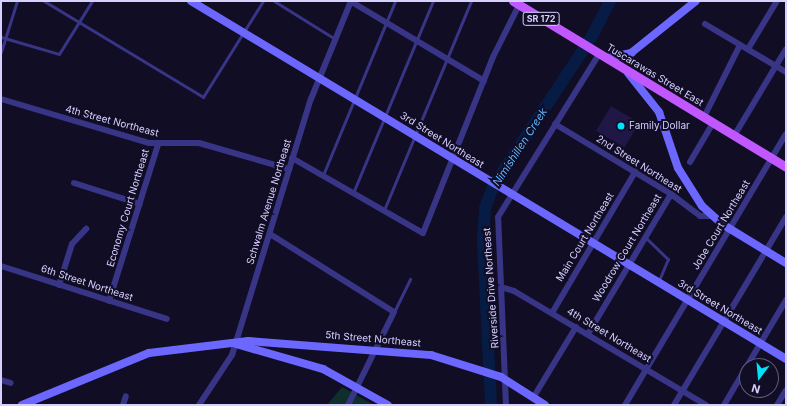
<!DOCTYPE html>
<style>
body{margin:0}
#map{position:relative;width:787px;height:406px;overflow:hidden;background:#110d25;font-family:Inter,sans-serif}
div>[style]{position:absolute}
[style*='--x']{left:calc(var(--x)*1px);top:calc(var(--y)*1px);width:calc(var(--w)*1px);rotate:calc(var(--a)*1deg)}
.green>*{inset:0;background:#0f2f2e}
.river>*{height:12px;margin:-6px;padding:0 6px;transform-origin:6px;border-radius:6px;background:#061c44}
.building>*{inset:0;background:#211747;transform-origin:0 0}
.lane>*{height:3px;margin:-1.5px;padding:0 1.5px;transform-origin:1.5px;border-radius:1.5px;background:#383587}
.street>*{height:6px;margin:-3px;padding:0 3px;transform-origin:3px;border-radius:3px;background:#383587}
.secondary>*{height:8px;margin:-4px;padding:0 4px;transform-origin:4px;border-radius:4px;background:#6c67ff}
.primary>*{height:9px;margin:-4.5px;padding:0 4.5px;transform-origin:4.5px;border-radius:4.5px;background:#c157ff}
.dots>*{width:11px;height:11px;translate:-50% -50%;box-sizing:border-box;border:2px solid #110d25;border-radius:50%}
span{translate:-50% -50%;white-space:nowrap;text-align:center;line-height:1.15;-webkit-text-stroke:4px #110d25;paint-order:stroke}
.shield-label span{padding:1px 3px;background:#110d25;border:1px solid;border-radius:3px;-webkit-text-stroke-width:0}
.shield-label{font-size:9px;color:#d6d0ff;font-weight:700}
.street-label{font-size:10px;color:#d6d0ff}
.poi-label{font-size:10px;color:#d6d0ff}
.left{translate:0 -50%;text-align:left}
.water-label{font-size:11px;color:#5eb4ff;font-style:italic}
.frame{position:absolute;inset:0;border:2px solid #d6d0ff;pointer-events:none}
.north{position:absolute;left:739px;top:358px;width:40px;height:40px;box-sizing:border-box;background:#110d25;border:1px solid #605b7c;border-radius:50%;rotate:196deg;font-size:11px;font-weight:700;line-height:16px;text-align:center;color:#d6d0ff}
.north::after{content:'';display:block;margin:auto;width:14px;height:18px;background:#00e1fb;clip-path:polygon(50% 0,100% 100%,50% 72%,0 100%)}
</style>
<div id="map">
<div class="green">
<i style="clip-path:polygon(342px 387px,374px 405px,327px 405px)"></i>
</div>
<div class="river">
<i style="--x:491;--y:405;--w:165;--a:-92.8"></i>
<i style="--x:483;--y:240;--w:32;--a:-86"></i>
<i style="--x:485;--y:208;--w:25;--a:-69"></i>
<i style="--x:494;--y:185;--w:176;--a:-56.6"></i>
<i style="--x:591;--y:38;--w:42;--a:-62.8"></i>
</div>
<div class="building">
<i style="left:611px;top:106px;width:33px;height:29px;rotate:31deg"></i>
</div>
<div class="lane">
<i style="--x:44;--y:1;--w:186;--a:31.1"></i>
<i style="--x:203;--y:97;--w:113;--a:-58"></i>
<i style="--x:274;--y:1;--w:72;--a:31.9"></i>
<i style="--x:1;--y:37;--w:60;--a:16.3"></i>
<i style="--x:59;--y:54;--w:62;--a:-58.1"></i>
<i style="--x:1;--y:52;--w:53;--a:-72.6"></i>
<i style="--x:323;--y:175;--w:188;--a:-67.5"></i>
<i style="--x:353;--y:193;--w:208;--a:-67.4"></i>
<i style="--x:384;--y:210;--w:226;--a:-67.4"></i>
<i style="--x:645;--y:237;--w:32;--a:44"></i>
<i style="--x:668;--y:259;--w:25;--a:113"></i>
<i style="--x:394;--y:312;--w:37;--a:-64"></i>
</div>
<div class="street">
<i style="--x:350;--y:1;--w:156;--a:30.8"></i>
<i style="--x:705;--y:24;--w:94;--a:30.7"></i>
<i style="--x:748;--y:49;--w:56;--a:-58.9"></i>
<i style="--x:1;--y:99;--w:154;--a:16.6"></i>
<i style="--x:149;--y:143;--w:50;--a:0"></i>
<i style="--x:199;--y:143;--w:94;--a:16.1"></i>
<i style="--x:704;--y:117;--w:80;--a:-63.4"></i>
<i style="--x:555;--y:124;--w:135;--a:31.1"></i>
<i style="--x:671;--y:194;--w:36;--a:37"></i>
<i style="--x:700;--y:216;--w:12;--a:0"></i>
<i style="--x:734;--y:136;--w:101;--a:-59.1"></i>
<i style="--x:292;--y:158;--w:151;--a:29.8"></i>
<i style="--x:423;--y:233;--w:189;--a:-68.3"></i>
<i style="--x:493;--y:57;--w:58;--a:-63.4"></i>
<i style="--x:690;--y:162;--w:45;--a:-59.5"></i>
<i style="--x:74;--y:183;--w:69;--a:17.7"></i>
<i style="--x:270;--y:234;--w:146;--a:32.2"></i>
<i style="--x:394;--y:312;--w:104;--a:116.3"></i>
<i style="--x:1;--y:266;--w:174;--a:17.7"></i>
<i style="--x:59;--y:285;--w:43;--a:-72.4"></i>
<i style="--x:72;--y:244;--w:21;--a:-47"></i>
<i style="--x:501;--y:287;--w:14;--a:17"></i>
<i style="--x:514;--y:291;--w:223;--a:30.7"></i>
<i style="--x:109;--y:301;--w:164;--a:-72.6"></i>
<i style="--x:552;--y:313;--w:164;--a:-59.5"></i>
<i style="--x:588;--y:334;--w:163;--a:-59.3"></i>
<i style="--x:747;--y:366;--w:77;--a:-59.4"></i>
<i style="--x:1;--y:380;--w:10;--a:17"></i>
<i style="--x:533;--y:398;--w:83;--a:-58.8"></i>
<i style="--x:123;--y:405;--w:9;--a:-72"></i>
<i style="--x:199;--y:405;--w:60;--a:-56.6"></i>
<i style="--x:232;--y:355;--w:268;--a:-72.9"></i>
<i style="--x:311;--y:99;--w:106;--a:-67.8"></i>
<i style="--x:506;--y:405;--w:188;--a:-92.4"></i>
<i style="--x:498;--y:217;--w:192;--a:-58.2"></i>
<i style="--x:625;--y:405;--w:315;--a:-59.3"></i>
<i style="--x:674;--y:405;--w:219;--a:-59.2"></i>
<i style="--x:724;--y:405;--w:45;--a:-59.5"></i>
<i style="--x:777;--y:405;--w:17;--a:-59"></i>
</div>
<div class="secondary">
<i style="--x:191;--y:1;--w:694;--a:31.03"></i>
<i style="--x:607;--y:58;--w:25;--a:-12"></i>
<i style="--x:631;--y:53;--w:83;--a:-38.7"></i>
<i style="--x:628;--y:73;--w:50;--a:51.5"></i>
<i style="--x:659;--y:112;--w:59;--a:71.3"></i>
<i style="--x:678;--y:168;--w:45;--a:57.7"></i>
<i style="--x:702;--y:206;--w:27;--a:42"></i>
<i style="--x:722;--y:224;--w:75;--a:31.4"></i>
<i style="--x:236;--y:344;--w:91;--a:16"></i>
<i style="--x:323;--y:369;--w:74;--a:29"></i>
<i style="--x:22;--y:405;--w:137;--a:-22.3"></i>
<i style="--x:149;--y:353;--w:100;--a:-6.9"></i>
<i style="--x:248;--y:341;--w:184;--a:4.4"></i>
<i style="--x:431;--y:355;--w:73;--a:17.4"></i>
<i style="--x:501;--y:377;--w:52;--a:32.5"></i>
</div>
<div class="primary">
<i style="--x:513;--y:1;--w:320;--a:31.3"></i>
</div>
<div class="dots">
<i style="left:621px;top:126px;background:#00e1fb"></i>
</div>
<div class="shield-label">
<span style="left:541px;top:19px">SR 172</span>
</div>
<div class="street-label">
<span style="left:655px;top:75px;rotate:31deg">Tuscarawas Street East</span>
<span style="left:112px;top:121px;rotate:15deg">4th Street Northeast</span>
<span style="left:442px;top:140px;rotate:32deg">3rd Street Northeast</span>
<span style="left:639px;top:164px;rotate:32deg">2nd Street Northeast</span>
<span style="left:269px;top:202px;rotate:-73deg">Schwalm Avenue Northeast</span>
<span style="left:128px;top:208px;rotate:-73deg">Economy Court Northeast</span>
<span style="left:721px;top:225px;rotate:-59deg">Jobe Court Northeast</span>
<span style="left:585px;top:237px;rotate:-59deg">Main Court Northeast</span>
<span style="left:627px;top:248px;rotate:-59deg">Woodrow Court Northeast</span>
<span style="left:87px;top:283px;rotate:18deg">6th Street Northeast</span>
<span style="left:491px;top:288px;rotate:-94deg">Riverside Drive Northeast</span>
<span style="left:720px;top:307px;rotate:31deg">3rd Street Northeast</span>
<span style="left:609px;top:335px;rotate:31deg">4th Street Northeast</span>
<span style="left:373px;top:339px;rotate:5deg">5th Street Northeast</span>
</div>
<div class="poi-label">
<span class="left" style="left:629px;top:126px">Family Dollar</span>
</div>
<div class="water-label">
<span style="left:520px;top:147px;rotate:-57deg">Nimishillen Creek</span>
</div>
<div class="frame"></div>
<div class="north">N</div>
</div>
